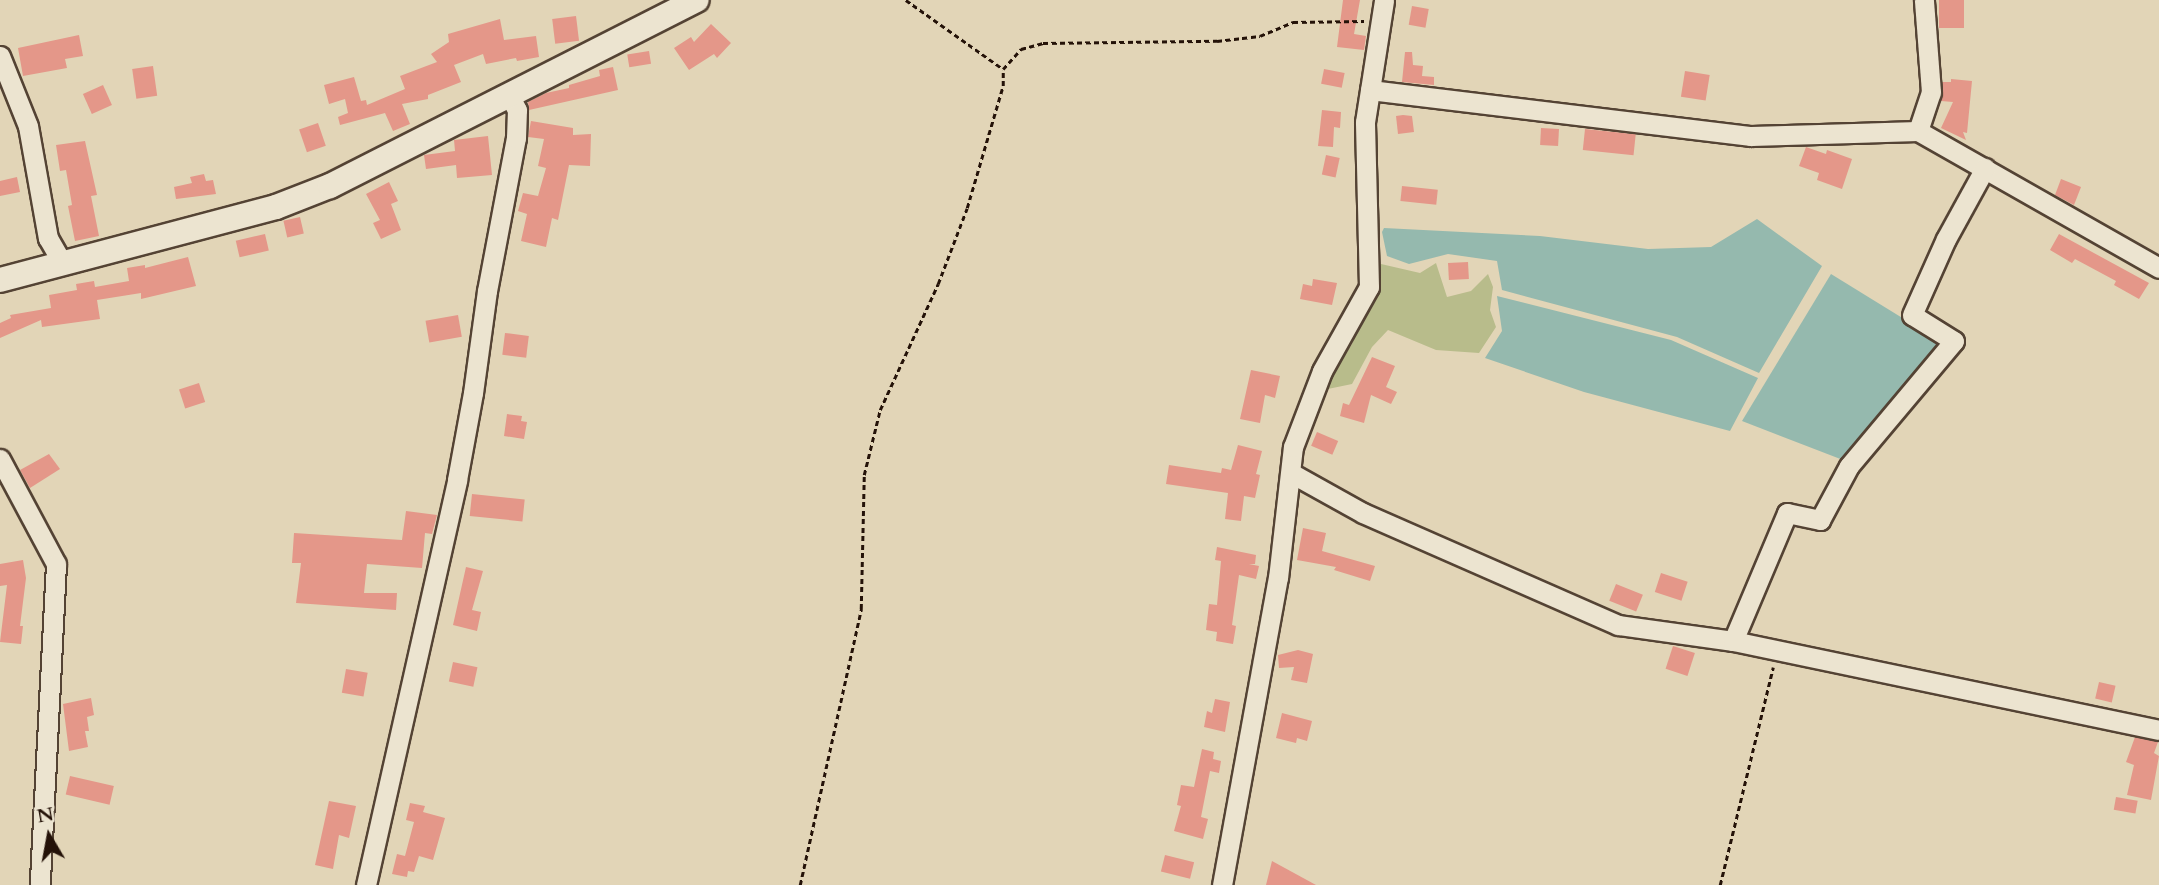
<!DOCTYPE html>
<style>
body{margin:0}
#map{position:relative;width:2159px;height:885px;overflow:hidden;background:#e2d5b7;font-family:Cardo,serif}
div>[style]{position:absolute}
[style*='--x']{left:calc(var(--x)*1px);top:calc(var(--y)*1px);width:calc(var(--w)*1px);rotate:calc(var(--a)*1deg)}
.green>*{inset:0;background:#b8bc8b}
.water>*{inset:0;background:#95b9ae}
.building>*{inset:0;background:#e49789;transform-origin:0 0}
.path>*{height:2.5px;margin-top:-1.25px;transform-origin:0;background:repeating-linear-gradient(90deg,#241208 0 5px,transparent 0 8.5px)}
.roads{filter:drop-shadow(2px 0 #544334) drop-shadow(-2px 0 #544334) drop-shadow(0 2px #544334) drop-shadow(0 -2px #544334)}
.minor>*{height:19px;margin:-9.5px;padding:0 9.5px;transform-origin:9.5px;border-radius:9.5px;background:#ece4d0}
.tertiary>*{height:24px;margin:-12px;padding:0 12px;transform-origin:12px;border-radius:12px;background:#ece4d0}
span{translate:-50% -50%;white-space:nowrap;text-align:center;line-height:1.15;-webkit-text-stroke:5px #ece4d0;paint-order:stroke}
.north{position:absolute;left:14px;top:801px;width:70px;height:70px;-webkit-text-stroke:5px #ece4d0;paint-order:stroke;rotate:350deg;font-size:19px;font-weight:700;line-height:28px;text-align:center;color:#241208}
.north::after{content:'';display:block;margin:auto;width:24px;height:32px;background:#241208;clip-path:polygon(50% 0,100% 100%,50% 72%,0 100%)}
</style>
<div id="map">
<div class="green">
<i style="clip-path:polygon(1436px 263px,1447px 297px,1471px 291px,1488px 274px,1493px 287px,1490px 310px,1496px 327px,1479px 353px,1436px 350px,1388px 330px,1372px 347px,1352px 384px,1323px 390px,1352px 344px,1381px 264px,1420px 273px)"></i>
</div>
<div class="water">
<i style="clip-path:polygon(1757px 219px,1822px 266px,1759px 373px,1677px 337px,1502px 290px,1497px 261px,1448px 254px,1409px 264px,1387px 256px,1382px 232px,1384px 228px,1540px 236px,1648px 249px,1711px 247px)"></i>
<i style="clip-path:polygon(1831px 274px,1943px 343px,1843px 460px,1742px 421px)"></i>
<i style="clip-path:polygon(1497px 296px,1671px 340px,1758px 378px,1730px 431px,1584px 392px,1485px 358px,1502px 331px)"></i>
</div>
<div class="building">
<i style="clip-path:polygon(1343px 0,1360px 0,1354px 34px,1366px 36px,1364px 50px,1337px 47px)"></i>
<i style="left:1939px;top:0;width:25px;height:28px"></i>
<i style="left:1412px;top:6px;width:17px;height:19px;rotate:10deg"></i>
<i style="left:576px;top:16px;width:25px;height:24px;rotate:83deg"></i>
<i style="clip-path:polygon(500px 19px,504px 40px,536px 36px,539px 57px,517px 61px,516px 58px,486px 64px,483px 54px,454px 65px,461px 82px,428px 95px,428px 99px,402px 104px,410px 124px,393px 131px,385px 113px,340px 125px,338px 117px,348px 113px,345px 99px,329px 104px,324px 85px,354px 77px,361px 101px,366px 100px,367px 105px,405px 89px,400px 76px,437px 62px,431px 54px,449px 42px,448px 34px)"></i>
<i style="clip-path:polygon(711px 24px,731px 43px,717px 58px,714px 54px,689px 70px,674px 48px,691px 37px,694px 42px)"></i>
<i style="clip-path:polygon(79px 35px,83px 56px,65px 59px,67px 68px,23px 76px,18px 48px)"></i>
<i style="left:649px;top:51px;width:13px;height:22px;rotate:81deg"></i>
<i style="clip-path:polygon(1405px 52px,1412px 52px,1413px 65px,1423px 66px,1422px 76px,1434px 77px,1434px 85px,1402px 82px)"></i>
<i style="left:153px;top:66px;width:30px;height:21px;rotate:82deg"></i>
<i style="clip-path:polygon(613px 67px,618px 90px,529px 110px,528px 102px,546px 93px,569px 88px,569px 85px,600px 76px,599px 70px)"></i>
<i style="left:1324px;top:69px;width:21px;height:15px;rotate:11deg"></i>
<i style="left:1685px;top:71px;width:25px;height:26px;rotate:9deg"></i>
<i style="clip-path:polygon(1951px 79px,1972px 81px,1967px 133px,1963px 132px,1966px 140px,1941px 128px,1953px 102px,1941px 101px,1942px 82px,1951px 82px)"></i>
<i style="left:103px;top:85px;width:22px;height:22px;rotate:66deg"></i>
<i style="clip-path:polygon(1322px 110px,1341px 112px,1340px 128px,1334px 127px,1333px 147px,1318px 146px)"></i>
<i style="clip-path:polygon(1403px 115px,1412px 116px,1414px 132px,1398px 134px,1396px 116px)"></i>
<i style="clip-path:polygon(531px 121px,573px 128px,573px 135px,591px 134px,590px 166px,569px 165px,558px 220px,552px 218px,546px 247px,521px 241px,527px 214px,518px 211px,523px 193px,538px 196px,546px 168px,538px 166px,544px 139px,528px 137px)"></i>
<i style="left:318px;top:123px;width:24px;height:20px;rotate:71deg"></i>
<i style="left:1541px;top:128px;width:18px;height:17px;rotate:3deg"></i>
<i style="left:1585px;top:129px;width:51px;height:21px;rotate:6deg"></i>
<i style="clip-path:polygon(488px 136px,492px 175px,457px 178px,456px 165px,426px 169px,424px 155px,455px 151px,454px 140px)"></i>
<i style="clip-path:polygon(85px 141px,97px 195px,91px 196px,99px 236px,75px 241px,68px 206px,72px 205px,66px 170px,60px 171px,56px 145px)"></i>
<i style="clip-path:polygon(1806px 147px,1826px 154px,1827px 150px,1852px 159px,1842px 189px,1817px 180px,1819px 173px,1799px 166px)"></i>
<i style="left:1326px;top:155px;width:14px;height:20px;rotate:12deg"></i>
<i style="clip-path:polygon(204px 174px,206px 181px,213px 180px,216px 194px,176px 199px,174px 187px,192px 183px,190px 177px)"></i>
<i style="clip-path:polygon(17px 177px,20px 192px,0 196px,0 181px)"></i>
<i style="clip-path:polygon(2061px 179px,2081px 187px,2074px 205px,2055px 195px)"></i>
<i style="clip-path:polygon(389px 182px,398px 201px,391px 204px,401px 230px,381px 239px,373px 223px,380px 220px,366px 194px)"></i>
<i style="left:1402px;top:186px;width:36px;height:15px;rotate:6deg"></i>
<i style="left:300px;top:217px;width:17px;height:17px;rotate:77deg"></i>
<i style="left:265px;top:234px;width:17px;height:30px;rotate:77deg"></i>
<i style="clip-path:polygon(2059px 234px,2149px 283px,2139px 299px,2114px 285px,2116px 281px,2075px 259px,2072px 263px,2050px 250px)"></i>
<i style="clip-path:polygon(188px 257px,196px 286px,141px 299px,141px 293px,97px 300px,100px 319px,42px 327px,41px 320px,0 338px,0 323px,11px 318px,10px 315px,51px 308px,49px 295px,77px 290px,76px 284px,94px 281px,95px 287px,129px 281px,127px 268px,145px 265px,145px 268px)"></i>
<i style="left:1468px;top:262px;width:17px;height:20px;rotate:87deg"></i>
<i style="clip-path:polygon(1313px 279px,1337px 283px,1332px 305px,1300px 299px,1303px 284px,1312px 286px)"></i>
<i style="left:458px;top:315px;width:22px;height:33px;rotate:80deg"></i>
<i style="left:505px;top:333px;width:24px;height:22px;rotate:7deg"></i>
<i style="clip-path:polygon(1372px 357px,1395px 366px,1386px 387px,1397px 392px,1391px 404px,1371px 395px,1364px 423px,1340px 416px,1343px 403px,1349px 405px)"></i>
<i style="clip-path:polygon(1251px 370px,1280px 376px,1275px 398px,1265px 395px,1260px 423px,1240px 419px)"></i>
<i style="left:199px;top:383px;width:20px;height:21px;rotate:72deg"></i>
<i style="clip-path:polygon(507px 414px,522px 416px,521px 421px,527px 422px,524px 439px,504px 436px)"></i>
<i style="left:1317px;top:432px;width:23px;height:15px;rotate:23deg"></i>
<i style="clip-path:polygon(1238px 445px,1262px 451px,1256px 474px,1260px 475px,1255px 498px,1244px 496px,1241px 521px,1225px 519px,1228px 493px,1166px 484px,1169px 465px,1221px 473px,1222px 468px,1231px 470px)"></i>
<i style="clip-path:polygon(49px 454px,60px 469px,30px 488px,20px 470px)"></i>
<i style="left:472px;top:494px;width:53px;height:22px;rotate:6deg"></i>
<i style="clip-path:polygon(406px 511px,437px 515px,432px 534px,425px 533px,422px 568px,367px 564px,364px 593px,397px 593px,396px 610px,296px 603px,301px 563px,292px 563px,294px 533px,402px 540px)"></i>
<i style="clip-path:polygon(1303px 528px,1326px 533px,1322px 551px,1375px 566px,1370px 581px,1334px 570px,1336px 567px,1297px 560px)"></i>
<i style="clip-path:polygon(1217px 547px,1256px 555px,1255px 564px,1249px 564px,1259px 566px,1256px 579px,1239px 575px,1232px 625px,1236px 626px,1233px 644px,1216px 641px,1217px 632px,1206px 630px,1209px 604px,1217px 605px,1221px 561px,1215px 560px)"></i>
<i style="clip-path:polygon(23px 560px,26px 578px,20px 626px,23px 626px,21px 644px,0 642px,7px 585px,0 586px,0 564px)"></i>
<i style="clip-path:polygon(466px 567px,483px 571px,472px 610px,481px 612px,477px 631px,453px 625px)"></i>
<i style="left:1661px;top:573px;width:28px;height:20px;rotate:18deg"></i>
<i style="left:1616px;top:584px;width:29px;height:18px;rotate:22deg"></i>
<i style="left:1673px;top:646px;width:23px;height:24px;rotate:18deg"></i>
<i style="clip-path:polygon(1298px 650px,1313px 654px,1307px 683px,1291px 680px,1294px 667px,1279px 668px,1278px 655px)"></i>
<i style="left:453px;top:662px;width:25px;height:20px;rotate:12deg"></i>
<i style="left:346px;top:669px;width:22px;height:24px;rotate:10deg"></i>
<i style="left:2099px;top:682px;width:17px;height:17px;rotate:13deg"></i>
<i style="clip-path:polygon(91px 698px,94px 715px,87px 717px,89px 731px,85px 731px,88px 747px,69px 751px,63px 704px)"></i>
<i style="clip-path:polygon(1215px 699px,1230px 702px,1225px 732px,1204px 727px,1207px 711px,1212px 713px)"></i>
<i style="clip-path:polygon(1282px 713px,1312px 721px,1307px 741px,1297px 738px,1296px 743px,1276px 738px)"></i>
<i style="clip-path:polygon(2135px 737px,2158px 742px,2154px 753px,2159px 756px,2151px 800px,2127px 795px,2134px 765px,2126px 762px)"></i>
<i style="clip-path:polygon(1202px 749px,1214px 752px,1213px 759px,1221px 761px,1219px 773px,1210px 771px,1201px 817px,1208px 819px,1203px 839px,1174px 831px,1181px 806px,1177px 805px,1181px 785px,1194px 787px)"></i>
<i style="left:70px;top:776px;width:45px;height:19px;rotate:13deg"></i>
<i style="left:2116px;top:797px;width:22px;height:13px;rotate:10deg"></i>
<i style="clip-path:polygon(329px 801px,356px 806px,349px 838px,339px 835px,333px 869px,315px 865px)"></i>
<i style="clip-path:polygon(410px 803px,425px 806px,423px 812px,445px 818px,433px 860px,419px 856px,414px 872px,408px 871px,407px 877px,392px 874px,397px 854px,405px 856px,414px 822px,406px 820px)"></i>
<i style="left:1165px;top:855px;width:30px;height:17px;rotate:14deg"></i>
<i style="clip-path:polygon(1272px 861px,1316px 885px,1266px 885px)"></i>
</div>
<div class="path">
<i style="--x:906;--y:0;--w:119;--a:35.4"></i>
<i style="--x:800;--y:885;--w:283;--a:-77.5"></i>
<i style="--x:861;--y:609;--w:134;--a:-88.7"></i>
<i style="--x:864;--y:475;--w:67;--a:-76.2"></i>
<i style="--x:880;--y:410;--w:139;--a:-65.3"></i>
<i style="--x:938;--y:284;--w:81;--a:-69.1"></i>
<i style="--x:967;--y:208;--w:127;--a:-73.6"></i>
<i style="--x:1003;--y:86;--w:17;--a:-90"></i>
<i style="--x:1003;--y:69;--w:27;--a:-48"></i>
<i style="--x:1021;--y:49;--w:23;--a:-15"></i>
<i style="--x:1043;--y:43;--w:174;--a:-0.7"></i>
<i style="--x:1217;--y:41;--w:43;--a:-6.6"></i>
<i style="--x:1260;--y:36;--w:36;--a:-23"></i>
<i style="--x:1293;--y:22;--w:71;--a:-0.8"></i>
<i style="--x:1720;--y:885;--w:224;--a:-76.3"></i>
</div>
<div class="roads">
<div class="minor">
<i style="--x:0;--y:56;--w:75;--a:68.2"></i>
<i style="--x:28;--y:126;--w:114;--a:79.9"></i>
<i style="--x:48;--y:238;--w:30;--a:60"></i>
<i style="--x:1370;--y:90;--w:384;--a:6.9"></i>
<i style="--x:1751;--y:136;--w:167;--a:-1.7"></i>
<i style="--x:1918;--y:131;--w:277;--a:29.6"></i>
<i style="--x:1918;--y:131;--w:41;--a:-71.6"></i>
<i style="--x:1931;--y:92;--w:92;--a:-94.4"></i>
<i style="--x:0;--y:459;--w:119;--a:61.9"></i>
<i style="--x:56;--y:564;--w:321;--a:92.9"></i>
<i style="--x:1291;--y:473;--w:82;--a:29.1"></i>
<i style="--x:1363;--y:513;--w:279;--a:23.7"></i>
<i style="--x:1618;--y:625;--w:116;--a:7.9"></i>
<i style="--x:1733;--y:641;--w:435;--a:11.8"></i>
<i style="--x:1733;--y:641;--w:139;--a:-67.1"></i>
<i style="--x:1787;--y:513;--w:34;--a:12"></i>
<i style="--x:1820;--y:520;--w:61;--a:-61.8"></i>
<i style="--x:1849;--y:466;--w:163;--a:-50"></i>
<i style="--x:1954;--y:341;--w:49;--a:-148.2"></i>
<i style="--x:1912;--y:315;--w:83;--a:-65.9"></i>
<i style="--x:1946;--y:239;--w:81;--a:-61.2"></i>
<i style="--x:366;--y:885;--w:415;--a:-77.3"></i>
<i style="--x:457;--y:480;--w:88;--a:-79.6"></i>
<i style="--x:473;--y:393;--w:103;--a:-82.2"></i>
<i style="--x:487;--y:291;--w:156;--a:-79.3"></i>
<i style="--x:516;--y:138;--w:28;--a:-88"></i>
<i style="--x:517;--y:110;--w:17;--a:-118"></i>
<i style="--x:1222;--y:885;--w:312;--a:-79.7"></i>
<i style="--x:1278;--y:578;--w:132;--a:-83.5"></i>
<i style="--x:1293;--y:447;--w:81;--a:-69.1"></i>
<i style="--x:1322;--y:371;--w:96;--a:-60.8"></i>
<i style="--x:1369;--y:287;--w:165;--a:-91.4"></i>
<i style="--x:1365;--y:122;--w:123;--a:-81.1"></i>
</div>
<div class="tertiary">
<i style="--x:0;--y:280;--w:285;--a:-14.8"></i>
<i style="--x:276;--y:207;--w:58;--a:-21.3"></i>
<i style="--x:330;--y:186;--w:411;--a:-26.9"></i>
</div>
</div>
<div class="north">N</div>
</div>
